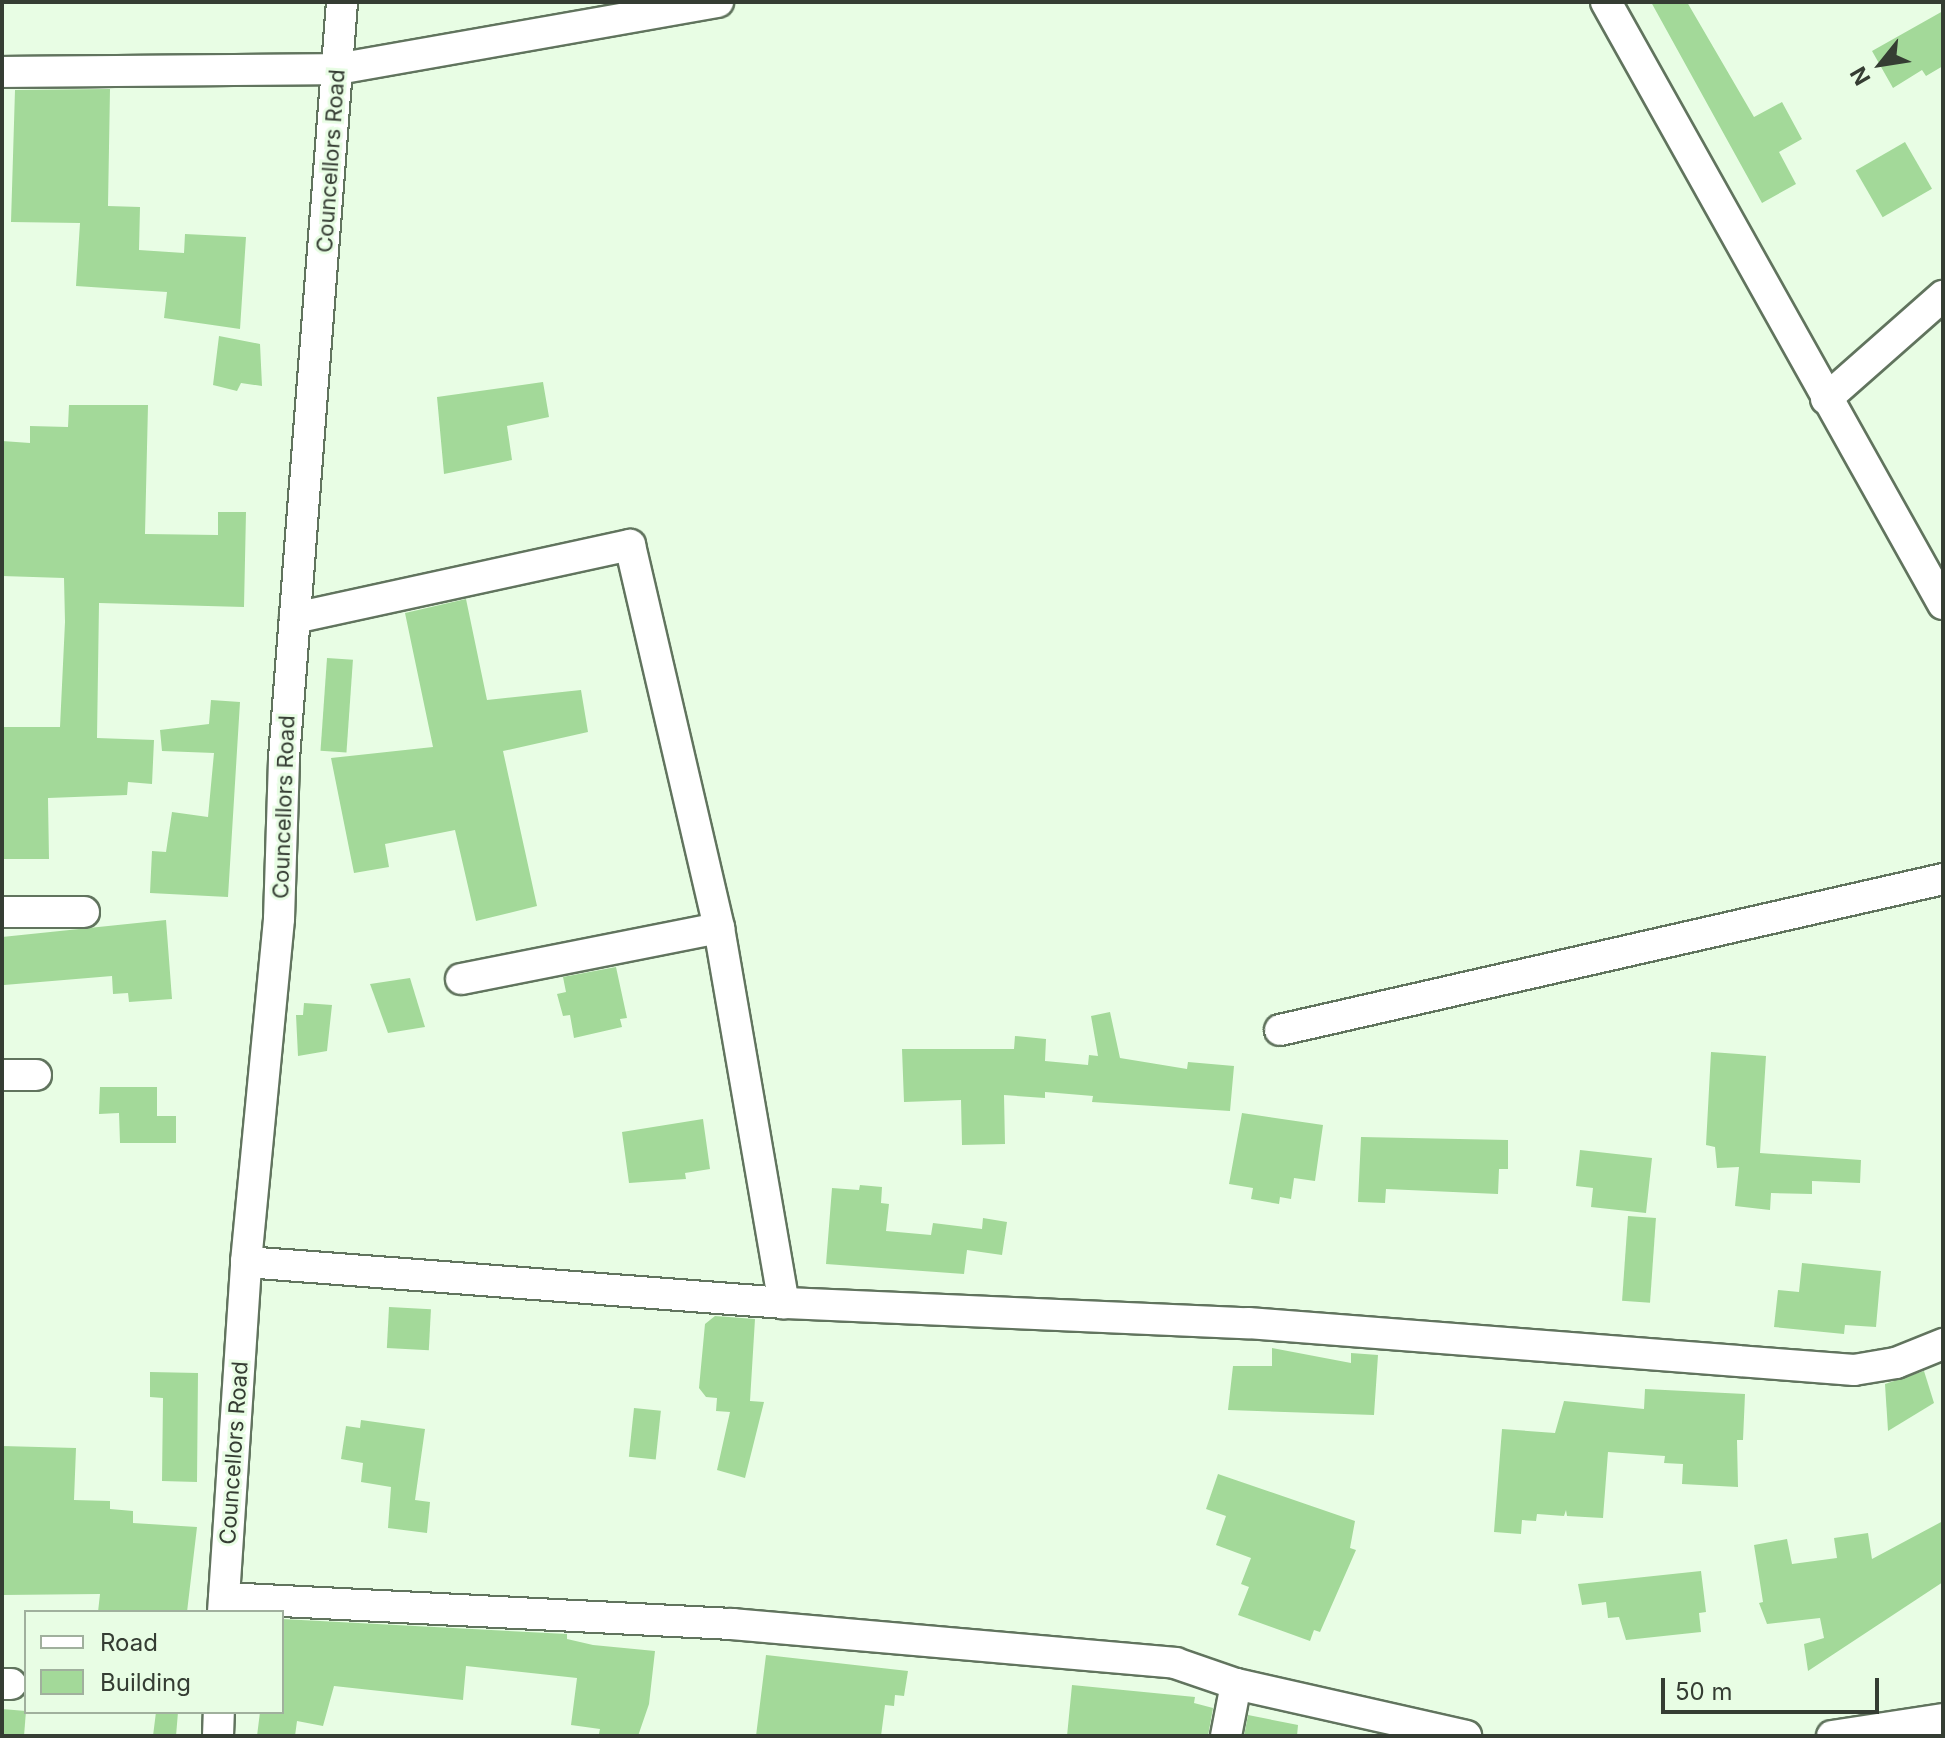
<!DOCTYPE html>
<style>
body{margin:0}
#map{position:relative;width:1945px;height:1738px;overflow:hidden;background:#e8fde4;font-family:Inter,sans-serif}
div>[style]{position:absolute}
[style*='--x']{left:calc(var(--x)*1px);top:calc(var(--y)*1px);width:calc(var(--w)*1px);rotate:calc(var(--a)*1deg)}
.building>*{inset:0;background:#a3d999;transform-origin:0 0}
.roads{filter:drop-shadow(2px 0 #61745e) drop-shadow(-2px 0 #61745e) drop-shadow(0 2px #61745e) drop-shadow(0 -2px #61745e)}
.minor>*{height:30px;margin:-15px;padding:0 15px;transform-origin:15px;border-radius:15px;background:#fff}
span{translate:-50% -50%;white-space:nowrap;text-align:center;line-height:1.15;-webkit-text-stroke:6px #e8fde4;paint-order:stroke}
.street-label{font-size:22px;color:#353d33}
.frame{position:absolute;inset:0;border:4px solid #353d33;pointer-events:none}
.legend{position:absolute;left:24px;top:1610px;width:260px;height:104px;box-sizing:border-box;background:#e8fde4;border:2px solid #a0b09d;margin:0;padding:10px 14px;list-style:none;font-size:24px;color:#353d33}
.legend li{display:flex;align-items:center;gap:16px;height:40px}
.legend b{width:40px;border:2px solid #a0b09d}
.north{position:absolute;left:1841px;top:24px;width:80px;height:80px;-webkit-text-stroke:6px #e8fde4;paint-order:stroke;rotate:240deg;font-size:22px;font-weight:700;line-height:32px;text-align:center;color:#353d33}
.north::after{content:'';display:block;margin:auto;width:28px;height:36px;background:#353d33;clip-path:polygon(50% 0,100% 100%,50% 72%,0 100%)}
.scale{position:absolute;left:1661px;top:1678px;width:218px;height:36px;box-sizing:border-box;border:4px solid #353d33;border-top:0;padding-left:10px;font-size:24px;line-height:28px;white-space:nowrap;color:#353d33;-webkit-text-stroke:6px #e8fde4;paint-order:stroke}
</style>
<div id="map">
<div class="building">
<i style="clip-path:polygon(1651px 2px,1687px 2px,1754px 117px,1782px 102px,1802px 139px,1779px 152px,1796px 184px,1762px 203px)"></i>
<i style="clip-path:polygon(1943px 11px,1943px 66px,1926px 76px,1922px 70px,1893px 88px,1872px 51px)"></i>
<i style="clip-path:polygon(110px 89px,108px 206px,140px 207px,139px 250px,184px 253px,185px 234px,246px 237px,240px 329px,164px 318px,167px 292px,76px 286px,80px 223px,11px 222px,15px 90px)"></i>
<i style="left:1905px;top:142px;width:54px;height:57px;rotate:60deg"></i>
<i style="clip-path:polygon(219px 336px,260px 344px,262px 386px,241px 383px,237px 391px,213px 385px)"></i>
<i style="clip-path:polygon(543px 382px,549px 417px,507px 426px,512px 460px,444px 474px,437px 397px)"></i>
<i style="clip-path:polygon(69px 405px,148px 405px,145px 534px,218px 535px,218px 512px,246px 512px,244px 607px,99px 603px,97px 738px,154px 740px,152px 784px,128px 782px,127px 795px,48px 798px,49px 859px,2px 859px,2px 727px,60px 727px,65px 622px,64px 578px,2px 576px,2px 441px,30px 443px,30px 426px,68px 427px)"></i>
<i style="clip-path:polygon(466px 599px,487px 700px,581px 690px,588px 732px,503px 751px,537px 906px,476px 921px,455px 830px,385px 844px,389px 867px,354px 873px,331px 758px,433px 747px,405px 613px)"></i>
<i style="left:327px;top:658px;width:26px;height:93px;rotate:4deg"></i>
<i style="clip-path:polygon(211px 700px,240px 702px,228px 897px,150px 893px,152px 851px,166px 852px,172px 812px,208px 817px,214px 753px,162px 751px,160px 730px,209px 724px)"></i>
<i style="clip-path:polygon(166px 920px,172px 999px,129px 1002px,128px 993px,113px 994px,112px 976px,4px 985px,2px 937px)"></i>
<i style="clip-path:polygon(616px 967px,627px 1018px,620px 1019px,622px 1027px,574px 1038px,570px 1015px,563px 1016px,557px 994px,566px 992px,563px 977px)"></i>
<i style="clip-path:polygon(410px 978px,425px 1027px,388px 1033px,370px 984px)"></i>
<i style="clip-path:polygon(304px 1003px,332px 1005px,327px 1051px,298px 1056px,296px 1015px,303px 1015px)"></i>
<i style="clip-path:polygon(1110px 1012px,1120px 1058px,1187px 1069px,1188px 1062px,1234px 1066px,1230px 1111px,1092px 1102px,1093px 1096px,1045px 1092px,1045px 1098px,1004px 1095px,1005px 1144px,962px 1145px,961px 1100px,904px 1102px,902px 1049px,1014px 1049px,1015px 1036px,1046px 1039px,1045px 1061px,1088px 1065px,1089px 1055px,1098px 1056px,1091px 1016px)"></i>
<i style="clip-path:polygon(1711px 1052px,1766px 1056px,1760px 1153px,1861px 1160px,1860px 1183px,1812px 1181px,1812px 1194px,1771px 1193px,1770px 1210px,1735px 1206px,1739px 1167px,1717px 1168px,1715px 1147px,1706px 1145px)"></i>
<i style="clip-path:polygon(100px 1087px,157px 1087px,157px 1116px,176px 1116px,176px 1143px,120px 1143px,119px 1113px,99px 1114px)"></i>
<i style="clip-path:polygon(1242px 1113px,1323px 1125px,1315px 1181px,1294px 1178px,1291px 1199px,1280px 1197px,1279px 1204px,1251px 1199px,1253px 1188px,1229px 1184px)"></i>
<i style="clip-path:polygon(703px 1119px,710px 1169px,685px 1173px,686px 1179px,629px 1183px,622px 1132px)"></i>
<i style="clip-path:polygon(1361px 1137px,1508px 1140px,1508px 1169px,1499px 1169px,1498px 1194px,1386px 1189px,1385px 1203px,1358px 1202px)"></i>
<i style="clip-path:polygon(1580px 1150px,1652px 1158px,1646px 1213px,1591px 1207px,1593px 1188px,1576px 1186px)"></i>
<i style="clip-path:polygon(860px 1185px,882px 1187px,881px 1203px,889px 1204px,886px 1231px,931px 1235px,933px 1223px,982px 1229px,983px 1218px,1007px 1222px,1002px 1255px,967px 1250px,964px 1274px,826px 1264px,832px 1188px,859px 1190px)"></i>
<i style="left:1628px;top:1216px;width:28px;height:85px;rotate:4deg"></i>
<i style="clip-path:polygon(1802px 1263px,1881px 1271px,1876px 1327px,1845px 1325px,1844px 1334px,1774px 1327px,1778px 1290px,1799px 1292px)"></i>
<i style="left:389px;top:1307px;width:42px;height:41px;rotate:3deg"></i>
<i style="clip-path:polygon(715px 1316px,755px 1319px,750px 1401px,764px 1402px,745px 1478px,717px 1470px,730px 1412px,716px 1411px,717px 1398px,706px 1397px,699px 1388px,705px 1324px)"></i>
<i style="clip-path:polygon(1272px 1348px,1351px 1363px,1351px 1353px,1378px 1355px,1374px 1415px,1228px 1410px,1233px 1366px,1272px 1366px)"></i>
<i style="clip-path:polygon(1924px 1371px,1934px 1403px,1888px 1431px,1885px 1384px)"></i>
<i style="clip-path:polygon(150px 1372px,198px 1373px,197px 1482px,162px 1481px,163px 1398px,150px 1397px)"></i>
<i style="clip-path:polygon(1645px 1389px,1745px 1394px,1743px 1440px,1737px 1440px,1738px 1487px,1682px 1484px,1683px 1464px,1664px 1463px,1665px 1456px,1608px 1452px,1603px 1518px,1567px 1516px,1566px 1510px,1564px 1516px,1537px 1514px,1536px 1521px,1522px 1520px,1521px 1534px,1494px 1532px,1502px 1429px,1555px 1433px,1564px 1401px,1644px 1409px)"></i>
<i style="left:634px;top:1408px;width:27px;height:49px;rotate:6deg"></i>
<i style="clip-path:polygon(361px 1420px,425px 1429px,415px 1500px,430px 1502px,427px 1533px,388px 1528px,391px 1487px,361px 1482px,363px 1463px,341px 1459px,346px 1426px,360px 1428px)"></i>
<i style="clip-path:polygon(2px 1446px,76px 1448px,74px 1500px,110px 1501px,110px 1509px,133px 1511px,133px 1523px,197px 1527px,187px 1612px,98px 1612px,100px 1594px,2px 1595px)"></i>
<i style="clip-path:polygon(1218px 1474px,1355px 1521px,1350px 1548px,1356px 1550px,1320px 1632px,1314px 1630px,1310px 1641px,1238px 1615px,1249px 1587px,1241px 1584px,1251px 1558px,1216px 1545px,1226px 1516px,1206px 1509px)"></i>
<i style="clip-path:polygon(1943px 1521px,1943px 1582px,1808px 1671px,1804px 1644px,1824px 1638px,1820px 1618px,1767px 1624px,1759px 1603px,1763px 1602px,1754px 1545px,1787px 1539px,1792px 1564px,1837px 1558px,1834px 1538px,1868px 1533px,1872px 1559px)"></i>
<i style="clip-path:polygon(1701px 1571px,1706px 1612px,1699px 1613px,1701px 1632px,1626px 1640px,1619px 1617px,1608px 1618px,1606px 1602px,1582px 1605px,1578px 1584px)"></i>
<i style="clip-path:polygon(282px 1619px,567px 1634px,567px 1639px,593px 1645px,655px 1651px,649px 1704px,638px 1736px,599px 1734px,600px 1729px,571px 1725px,577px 1678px,466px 1666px,463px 1700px,334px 1686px,323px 1726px,297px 1721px,295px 1736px,257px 1736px,260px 1712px,282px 1712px)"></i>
<i style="clip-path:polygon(766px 1655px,908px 1671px,904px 1696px,895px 1695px,894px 1706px,885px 1705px,881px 1736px,756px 1736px)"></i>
<i style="clip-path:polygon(1072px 1685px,1195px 1697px,1194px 1703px,1213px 1708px,1208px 1736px,1067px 1736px)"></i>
<i style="clip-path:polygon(2px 1709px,26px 1711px,24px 1736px,2px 1736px)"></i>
<i style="clip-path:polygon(156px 1712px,178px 1712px,176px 1736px,153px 1736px)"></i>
<i style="clip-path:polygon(1248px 1715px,1298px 1725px,1297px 1736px,1244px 1736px)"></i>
</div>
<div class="roads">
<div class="minor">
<i style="--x:1606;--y:2;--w:690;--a:60.76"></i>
<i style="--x:2;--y:72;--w:335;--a:-0.5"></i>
<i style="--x:337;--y:69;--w:387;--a:-10"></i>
<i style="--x:1826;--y:399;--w:156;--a:-41.4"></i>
<i style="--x:295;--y:618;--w:343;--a:-12.3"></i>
<i style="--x:630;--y:545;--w:393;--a:76.9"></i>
<i style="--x:719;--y:928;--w:381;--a:80.2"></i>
<i style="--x:2;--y:912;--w:82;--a:0"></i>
<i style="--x:461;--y:979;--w:263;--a:-11.2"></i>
<i style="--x:1280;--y:1030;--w:680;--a:-12.83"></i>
<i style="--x:2;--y:1075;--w:34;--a:0"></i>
<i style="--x:246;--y:1262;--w:540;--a:4.36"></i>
<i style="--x:784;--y:1303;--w:464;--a:2.5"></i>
<i style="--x:1248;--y:1323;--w:608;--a:4.43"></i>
<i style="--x:1854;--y:1370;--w:43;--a:-9.5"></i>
<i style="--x:1896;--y:1363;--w:51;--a:-22"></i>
<i style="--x:224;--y:1598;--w:509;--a:2.93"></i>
<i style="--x:732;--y:1624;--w:445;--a:5"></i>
<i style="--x:1175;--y:1663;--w:65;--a:19"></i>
<i style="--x:1236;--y:1684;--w:236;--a:12.7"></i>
<i style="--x:223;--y:1612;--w:351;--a:-86.2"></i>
<i style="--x:246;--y:1262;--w:345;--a:-84.5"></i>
<i style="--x:279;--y:919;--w:161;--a:-88.2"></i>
<i style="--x:284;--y:758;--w:758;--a:-85.61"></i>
<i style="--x:2;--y:1684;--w:9;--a:0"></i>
<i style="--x:218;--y:1736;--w:24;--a:-88"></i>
<i style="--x:1226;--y:1736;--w:53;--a:-79.1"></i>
<i style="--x:1832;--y:1736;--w:112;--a:-8.7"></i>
</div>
</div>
<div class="street-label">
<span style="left:331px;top:161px;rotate:-86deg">Councellors Road</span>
<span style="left:284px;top:807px;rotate:-88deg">Councellors Road</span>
<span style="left:234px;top:1453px;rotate:-86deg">Councellors Road</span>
</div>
<div class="frame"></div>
<ul class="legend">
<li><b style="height:10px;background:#fff"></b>Road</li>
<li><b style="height:22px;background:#a3d999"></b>Building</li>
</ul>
<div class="north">N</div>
<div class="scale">50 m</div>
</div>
